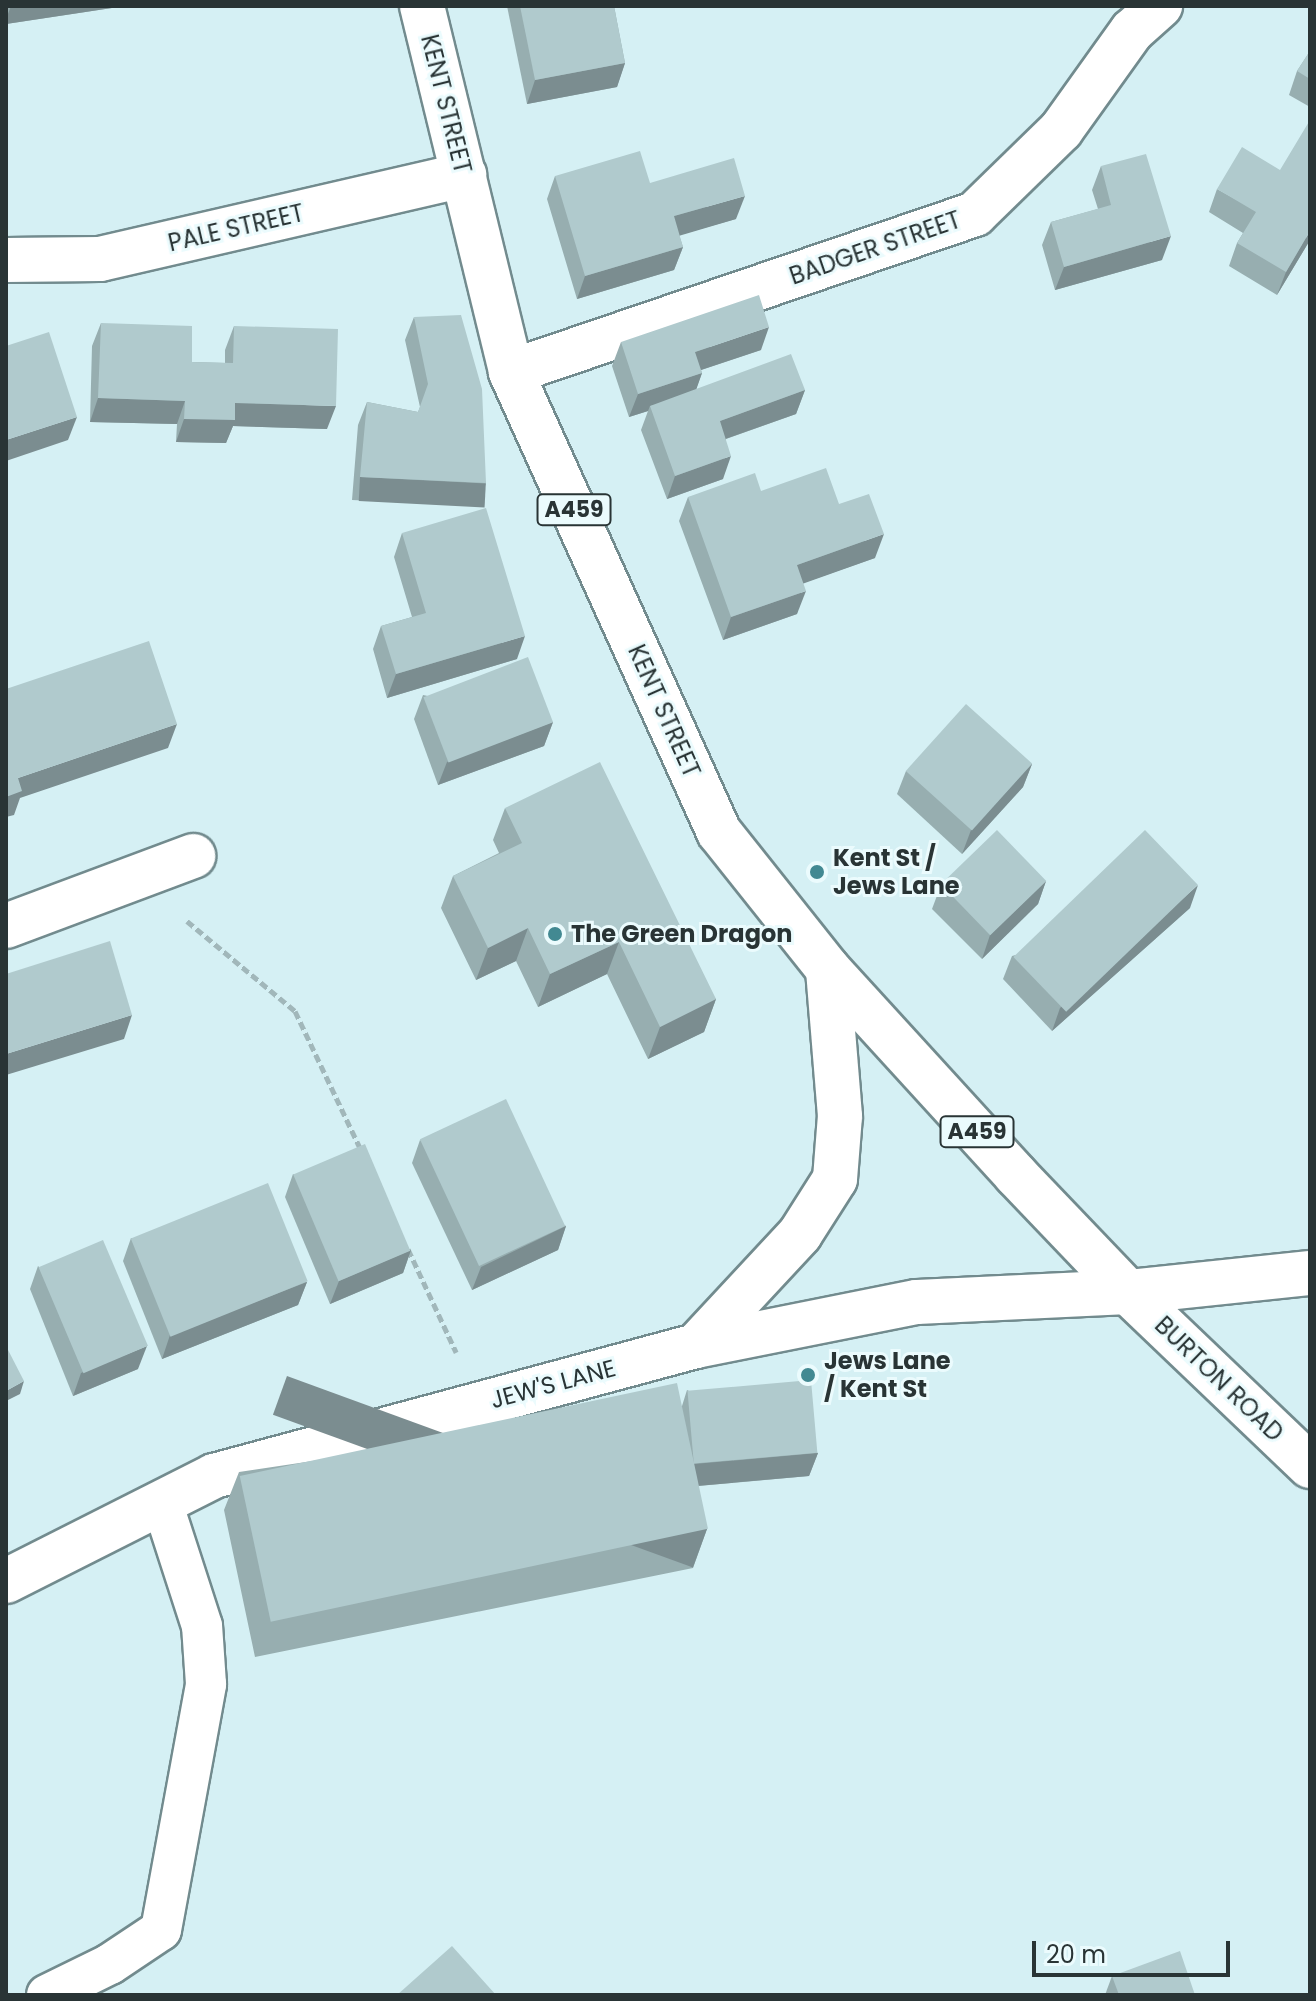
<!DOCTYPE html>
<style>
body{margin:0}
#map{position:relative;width:1316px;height:2001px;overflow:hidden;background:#d5f0f4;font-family:Poppins,sans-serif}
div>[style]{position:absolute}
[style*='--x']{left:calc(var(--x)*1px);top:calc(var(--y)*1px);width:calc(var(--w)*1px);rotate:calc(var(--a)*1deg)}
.path>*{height:5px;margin-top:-2.5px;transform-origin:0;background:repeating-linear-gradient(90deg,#a1b7ba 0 8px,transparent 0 12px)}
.roads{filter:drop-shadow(2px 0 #728b8e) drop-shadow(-2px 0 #728b8e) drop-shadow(0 2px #728b8e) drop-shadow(0 -2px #728b8e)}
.lane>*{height:40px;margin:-20px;padding:0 20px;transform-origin:20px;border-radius:20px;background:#fff}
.street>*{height:44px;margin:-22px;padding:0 22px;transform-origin:22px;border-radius:22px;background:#fff}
.secondary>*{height:44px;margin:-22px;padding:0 22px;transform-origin:22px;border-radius:22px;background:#fff}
.primary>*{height:44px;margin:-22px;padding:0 22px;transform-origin:22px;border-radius:22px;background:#fff}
.wall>*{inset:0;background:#97aeb0}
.shaded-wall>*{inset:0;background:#7b8d90;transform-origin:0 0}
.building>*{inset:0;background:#b0cacd;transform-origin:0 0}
.dots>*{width:22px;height:22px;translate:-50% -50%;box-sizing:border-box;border:4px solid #ebfbfd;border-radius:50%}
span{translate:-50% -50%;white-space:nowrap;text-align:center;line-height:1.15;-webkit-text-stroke:6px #ebfbfd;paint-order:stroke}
.shield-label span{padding:2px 6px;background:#ebfbfd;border:2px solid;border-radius:6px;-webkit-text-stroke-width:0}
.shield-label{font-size:22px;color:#293435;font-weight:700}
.street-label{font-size:24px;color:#293435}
.poi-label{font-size:24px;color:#293435;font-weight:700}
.left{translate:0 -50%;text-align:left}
.frame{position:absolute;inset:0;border:8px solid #293435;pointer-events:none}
.scale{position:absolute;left:1032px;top:1941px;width:198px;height:36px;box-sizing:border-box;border:4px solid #293435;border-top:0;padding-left:10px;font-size:24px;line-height:28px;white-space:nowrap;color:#293435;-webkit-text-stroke:6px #ebfbfd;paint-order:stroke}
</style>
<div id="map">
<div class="path">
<i style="--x:187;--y:921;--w:141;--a:39.8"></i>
<i style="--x:295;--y:1011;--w:154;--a:64.6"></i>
<i style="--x:408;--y:1249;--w:114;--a:65"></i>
</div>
<div class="roads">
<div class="lane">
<i style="--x:47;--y:1995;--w:70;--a:-26.2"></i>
<i style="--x:110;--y:1964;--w:61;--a:-33.7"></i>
<i style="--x:161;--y:1930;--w:250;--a:-79.6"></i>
<i style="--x:206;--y:1684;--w:58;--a:-93.9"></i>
<i style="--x:202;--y:1626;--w:130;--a:-107.9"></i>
</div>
<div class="street">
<i style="--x:6;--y:260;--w:94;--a:-0.6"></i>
<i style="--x:100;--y:259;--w:374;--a:-13"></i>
<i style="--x:511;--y:372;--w:490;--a:-18.8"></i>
<i style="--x:975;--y:214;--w:120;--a:-44.3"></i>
<i style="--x:1061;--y:130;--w:122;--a:-54.4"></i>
<i style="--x:1132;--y:31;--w:38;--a:-42"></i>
<i style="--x:6;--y:926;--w:200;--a:-20.5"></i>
</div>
<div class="secondary">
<i style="--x:696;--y:1346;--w:153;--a:-47.1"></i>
<i style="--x:800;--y:1234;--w:65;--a:-57.5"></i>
<i style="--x:835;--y:1179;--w:63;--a:-85.5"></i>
<i style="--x:840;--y:1116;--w:147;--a:-94.7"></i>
<i style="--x:6;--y:1581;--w:233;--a:-26.8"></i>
<i style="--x:214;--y:1476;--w:499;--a:-15.1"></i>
<i style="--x:696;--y:1346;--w:225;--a:-11.3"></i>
<i style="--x:917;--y:1302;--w:211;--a:-2.7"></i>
<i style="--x:1128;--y:1292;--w:183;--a:-6"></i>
</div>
<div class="primary">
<i style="--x:422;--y:6;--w:377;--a:76.3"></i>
<i style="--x:511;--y:372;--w:505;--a:65.67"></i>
<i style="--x:719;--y:832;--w:175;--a:51.5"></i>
<i style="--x:828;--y:969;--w:279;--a:47.6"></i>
<i style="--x:1016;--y:1175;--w:162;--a:46.3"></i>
<i style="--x:1128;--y:1292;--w:252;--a:43.7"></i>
</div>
</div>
<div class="wall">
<i style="clip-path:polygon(6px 6px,125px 6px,6px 24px)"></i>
<i style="clip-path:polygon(507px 6px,614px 6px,625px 63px,617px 87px,527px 104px)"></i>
<i style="clip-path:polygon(1310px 51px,1310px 107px,1289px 95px,1297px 71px)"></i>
<i style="clip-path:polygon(1101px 166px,1162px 260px,1055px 290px,1042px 245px,1051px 222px,1098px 209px,1092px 190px)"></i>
<i style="clip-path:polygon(555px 176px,650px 183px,736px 219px,679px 235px,683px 247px,674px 270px,577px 299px,547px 199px)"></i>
<i style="clip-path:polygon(1217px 189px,1310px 240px,1277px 295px,1229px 266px,1237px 243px,1243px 233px,1209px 212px)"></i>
<i style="clip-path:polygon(414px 317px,486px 483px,477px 506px,352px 500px,358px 425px,367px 402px,418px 412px,420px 407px,405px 340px)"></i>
<i style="clip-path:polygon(101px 323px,192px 362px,225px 363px,225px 350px,234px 326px,327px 429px,233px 426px,226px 443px,176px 442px,177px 424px,90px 422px,92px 346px)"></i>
<i style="clip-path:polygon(621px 342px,761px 350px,701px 370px,702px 373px,696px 389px,805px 390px,796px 414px,726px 439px,723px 479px,667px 499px,641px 430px,648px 411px,629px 417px,612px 366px)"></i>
<i style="clip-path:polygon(761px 491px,839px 504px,875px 558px,803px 583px,797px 614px,723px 640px,679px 521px,688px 497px)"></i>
<i style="clip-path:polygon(402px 533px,517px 659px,387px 698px,373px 649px,381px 626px,412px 617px,394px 557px)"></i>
<i style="clip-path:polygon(423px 695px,553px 722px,544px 746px,438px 785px,414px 719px)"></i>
<i style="clip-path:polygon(1032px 764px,1023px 787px,962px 854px,897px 794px,906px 771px)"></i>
<i style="clip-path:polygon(505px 808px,716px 999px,704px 1032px,648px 1059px,607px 974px,538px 1007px,516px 961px,476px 980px,441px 908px,453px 876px,499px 853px,493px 840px)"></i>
<i style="clip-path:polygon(1046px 881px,1038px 904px,982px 959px,932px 909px,941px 885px)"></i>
<i style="clip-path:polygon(1190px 908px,1052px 1031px,1003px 979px,1012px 956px)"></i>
<i style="clip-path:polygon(420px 1140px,566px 1226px,558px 1250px,472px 1290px,412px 1163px)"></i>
<i style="clip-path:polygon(293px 1174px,411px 1250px,403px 1273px,330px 1304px,285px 1197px)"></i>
<i style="clip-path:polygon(131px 1238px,307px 1282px,298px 1305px,162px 1359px,123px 1261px)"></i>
<i style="clip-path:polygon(38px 1266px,138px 1369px,73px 1396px,30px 1289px)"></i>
<i style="clip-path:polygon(687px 1390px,818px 1453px,809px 1476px,698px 1486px,707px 1529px,693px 1568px,255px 1657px,224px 1510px,239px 1472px,682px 1406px)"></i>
<i style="clip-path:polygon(1112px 1976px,1195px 1995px,1105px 1995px)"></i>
</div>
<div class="shaded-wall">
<i style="clip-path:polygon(11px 6px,125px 6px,6px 24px,6px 19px)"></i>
<i style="clip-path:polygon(625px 63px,617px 87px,527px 104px,535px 80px)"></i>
<i style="clip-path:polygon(745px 196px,736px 219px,665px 240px,674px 216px)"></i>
<i style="clip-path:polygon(1310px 231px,1310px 240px,1277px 295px,1286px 272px)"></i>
<i style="clip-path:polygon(1171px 236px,1162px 260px,1055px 290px,1064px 267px)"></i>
<i style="clip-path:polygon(683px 247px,674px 270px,577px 299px,585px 276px)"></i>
<i style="clip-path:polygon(769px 327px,761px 350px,686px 375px,695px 352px)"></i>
<i style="clip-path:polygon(702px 373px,694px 396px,650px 406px,648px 411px,629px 417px,638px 394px)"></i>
<i style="clip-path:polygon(805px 390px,796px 414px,711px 444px,720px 421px)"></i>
<i style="clip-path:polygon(98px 398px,185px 401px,177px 424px,90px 422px)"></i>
<i style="clip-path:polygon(235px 403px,336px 406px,327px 429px,233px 426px,226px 443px,176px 442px,184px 419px)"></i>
<i style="clip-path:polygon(77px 417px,68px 440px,6px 461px,6px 440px)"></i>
<i style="clip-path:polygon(731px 456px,723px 479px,667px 499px,675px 476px)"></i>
<i style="left:360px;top:477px;width:126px;height:24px;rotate:3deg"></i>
<i style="clip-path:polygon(884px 534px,875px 558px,788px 589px,797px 565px)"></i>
<i style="clip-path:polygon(806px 591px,797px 614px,723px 640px,731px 617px)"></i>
<i style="clip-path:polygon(525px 636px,517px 659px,387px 698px,396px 674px)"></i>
<i style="clip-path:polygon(553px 722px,544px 746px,438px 785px,447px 762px)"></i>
<i style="clip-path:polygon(177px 724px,168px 748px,20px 798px,14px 815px,6px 817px,6px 797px,18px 778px)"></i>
<i style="clip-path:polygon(1032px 764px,1023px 787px,962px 854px,971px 830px)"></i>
<i style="clip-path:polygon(1046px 881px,1038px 904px,982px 959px,990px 935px)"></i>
<i style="clip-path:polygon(1198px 885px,1190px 908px,1052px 1031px,1060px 1008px)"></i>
<i style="clip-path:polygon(528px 928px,516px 961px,476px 980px,488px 948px)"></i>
<i style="clip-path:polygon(619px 942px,607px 974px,538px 1007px,550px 974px)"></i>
<i style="clip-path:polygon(716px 999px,704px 1032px,648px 1059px,660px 1027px)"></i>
<i style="clip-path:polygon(132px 1015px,124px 1039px,6px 1075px,6px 1054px)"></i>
<i style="clip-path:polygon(566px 1226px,558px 1250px,472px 1290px,481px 1267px)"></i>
<i style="clip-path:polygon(411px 1250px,403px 1273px,330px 1304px,339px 1281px)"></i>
<i style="clip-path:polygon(307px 1282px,298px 1305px,162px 1359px,170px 1335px)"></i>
<i style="clip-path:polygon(147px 1346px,138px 1369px,73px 1396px,81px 1373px)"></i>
<i style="clip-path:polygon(24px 1381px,20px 1394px,6px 1401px,6px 1391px)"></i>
<i style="clip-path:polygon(818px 1453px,809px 1476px,685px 1487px,694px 1464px)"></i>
<i style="left:707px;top:1529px;width:41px;height:447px;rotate:110deg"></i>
</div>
<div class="building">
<i style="clip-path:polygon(520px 6px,614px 6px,625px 63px,535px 80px)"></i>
<i style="clip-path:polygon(1310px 51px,1310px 79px,1297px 71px)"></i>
<i style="clip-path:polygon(1310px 120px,1310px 231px,1286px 272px,1237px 243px,1256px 212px,1217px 189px,1242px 147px,1280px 170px)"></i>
<i style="clip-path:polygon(640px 151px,650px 183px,734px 158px,745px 196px,674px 216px,683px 247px,585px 276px,555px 176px)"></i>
<i style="clip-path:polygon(1146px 154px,1171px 236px,1064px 267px,1051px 222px,1111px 205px,1101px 166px)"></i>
<i style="clip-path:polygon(759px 295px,769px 327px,695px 352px,702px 373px,638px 394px,621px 342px)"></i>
<i style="clip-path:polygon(461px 315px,482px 389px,486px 483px,360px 477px,367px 402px,418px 412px,428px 384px,414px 317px)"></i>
<i style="clip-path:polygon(101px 323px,192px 326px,192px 362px,233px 363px,234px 326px,338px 329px,336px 406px,235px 403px,235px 420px,184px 419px,185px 401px,98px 398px)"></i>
<i style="clip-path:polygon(49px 332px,77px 417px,6px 440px,6px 346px)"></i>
<i style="clip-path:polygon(791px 354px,805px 390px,720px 421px,731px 456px,675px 476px,650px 406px)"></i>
<i style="clip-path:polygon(826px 468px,839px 504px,869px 494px,884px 534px,797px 565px,806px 591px,731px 617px,688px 497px,755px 473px,761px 491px)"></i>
<i style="clip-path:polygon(486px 508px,525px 636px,396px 674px,381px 626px,426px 613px,402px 533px)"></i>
<i style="clip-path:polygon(149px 641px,177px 724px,18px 778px,22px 791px,6px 797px,6px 689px)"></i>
<i style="left:528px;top:657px;width:70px;height:112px;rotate:69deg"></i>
<i style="left:966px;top:704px;width:89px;height:90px;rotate:42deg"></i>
<i style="clip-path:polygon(600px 762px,716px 999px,660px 1027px,619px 942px,550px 974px,528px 928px,488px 948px,453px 876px,522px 843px,505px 808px)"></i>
<i style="left:997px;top:830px;width:71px;height:78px;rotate:46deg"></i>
<i style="left:1145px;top:830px;width:76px;height:183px;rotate:46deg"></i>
<i style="clip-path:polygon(110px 941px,132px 1015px,6px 1054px,6px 974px)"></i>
<i style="left:506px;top:1099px;width:140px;height:95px;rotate:65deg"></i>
<i style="left:365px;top:1144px;width:116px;height:78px;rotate:67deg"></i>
<i style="left:268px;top:1183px;width:106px;height:148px;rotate:68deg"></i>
<i style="left:103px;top:1240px;width:115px;height:70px;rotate:67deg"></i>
<i style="clip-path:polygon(6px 1346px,24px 1381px,6px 1391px)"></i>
<i style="left:811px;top:1380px;width:73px;height:124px;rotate:85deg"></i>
<i style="left:677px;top:1383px;width:149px;height:447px;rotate:78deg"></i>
<i style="clip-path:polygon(452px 1946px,496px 1995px,397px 1995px)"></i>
<i style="clip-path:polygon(1180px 1951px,1195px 1995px,1119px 1995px,1112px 1976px)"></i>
</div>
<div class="dots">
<i style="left:817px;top:872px;background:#428992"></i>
<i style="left:555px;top:934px;background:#428992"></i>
<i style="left:808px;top:1375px;background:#428992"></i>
</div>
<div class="shield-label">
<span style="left:574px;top:510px">A459</span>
<span style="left:977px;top:1132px">A459</span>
</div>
<div class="street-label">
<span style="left:446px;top:104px;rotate:76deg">KENT STREET</span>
<span style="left:236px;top:228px;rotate:-13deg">PALE STREET</span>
<span style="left:875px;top:248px;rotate:-19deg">BADGER STREET</span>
<span style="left:664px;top:711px;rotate:66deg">KENT STREET</span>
<span style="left:1219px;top:1379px;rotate:44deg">BURTON ROAD</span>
<span style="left:553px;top:1384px;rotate:-15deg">JEW'S LANE</span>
</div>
<div class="poi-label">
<span class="left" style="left:833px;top:872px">Kent St /<br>Jews Lane</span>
<span class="left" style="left:571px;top:934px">The Green Dragon</span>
<span class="left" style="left:824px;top:1375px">Jews Lane<br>/ Kent St</span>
</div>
<div class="frame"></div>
<div class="scale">20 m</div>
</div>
